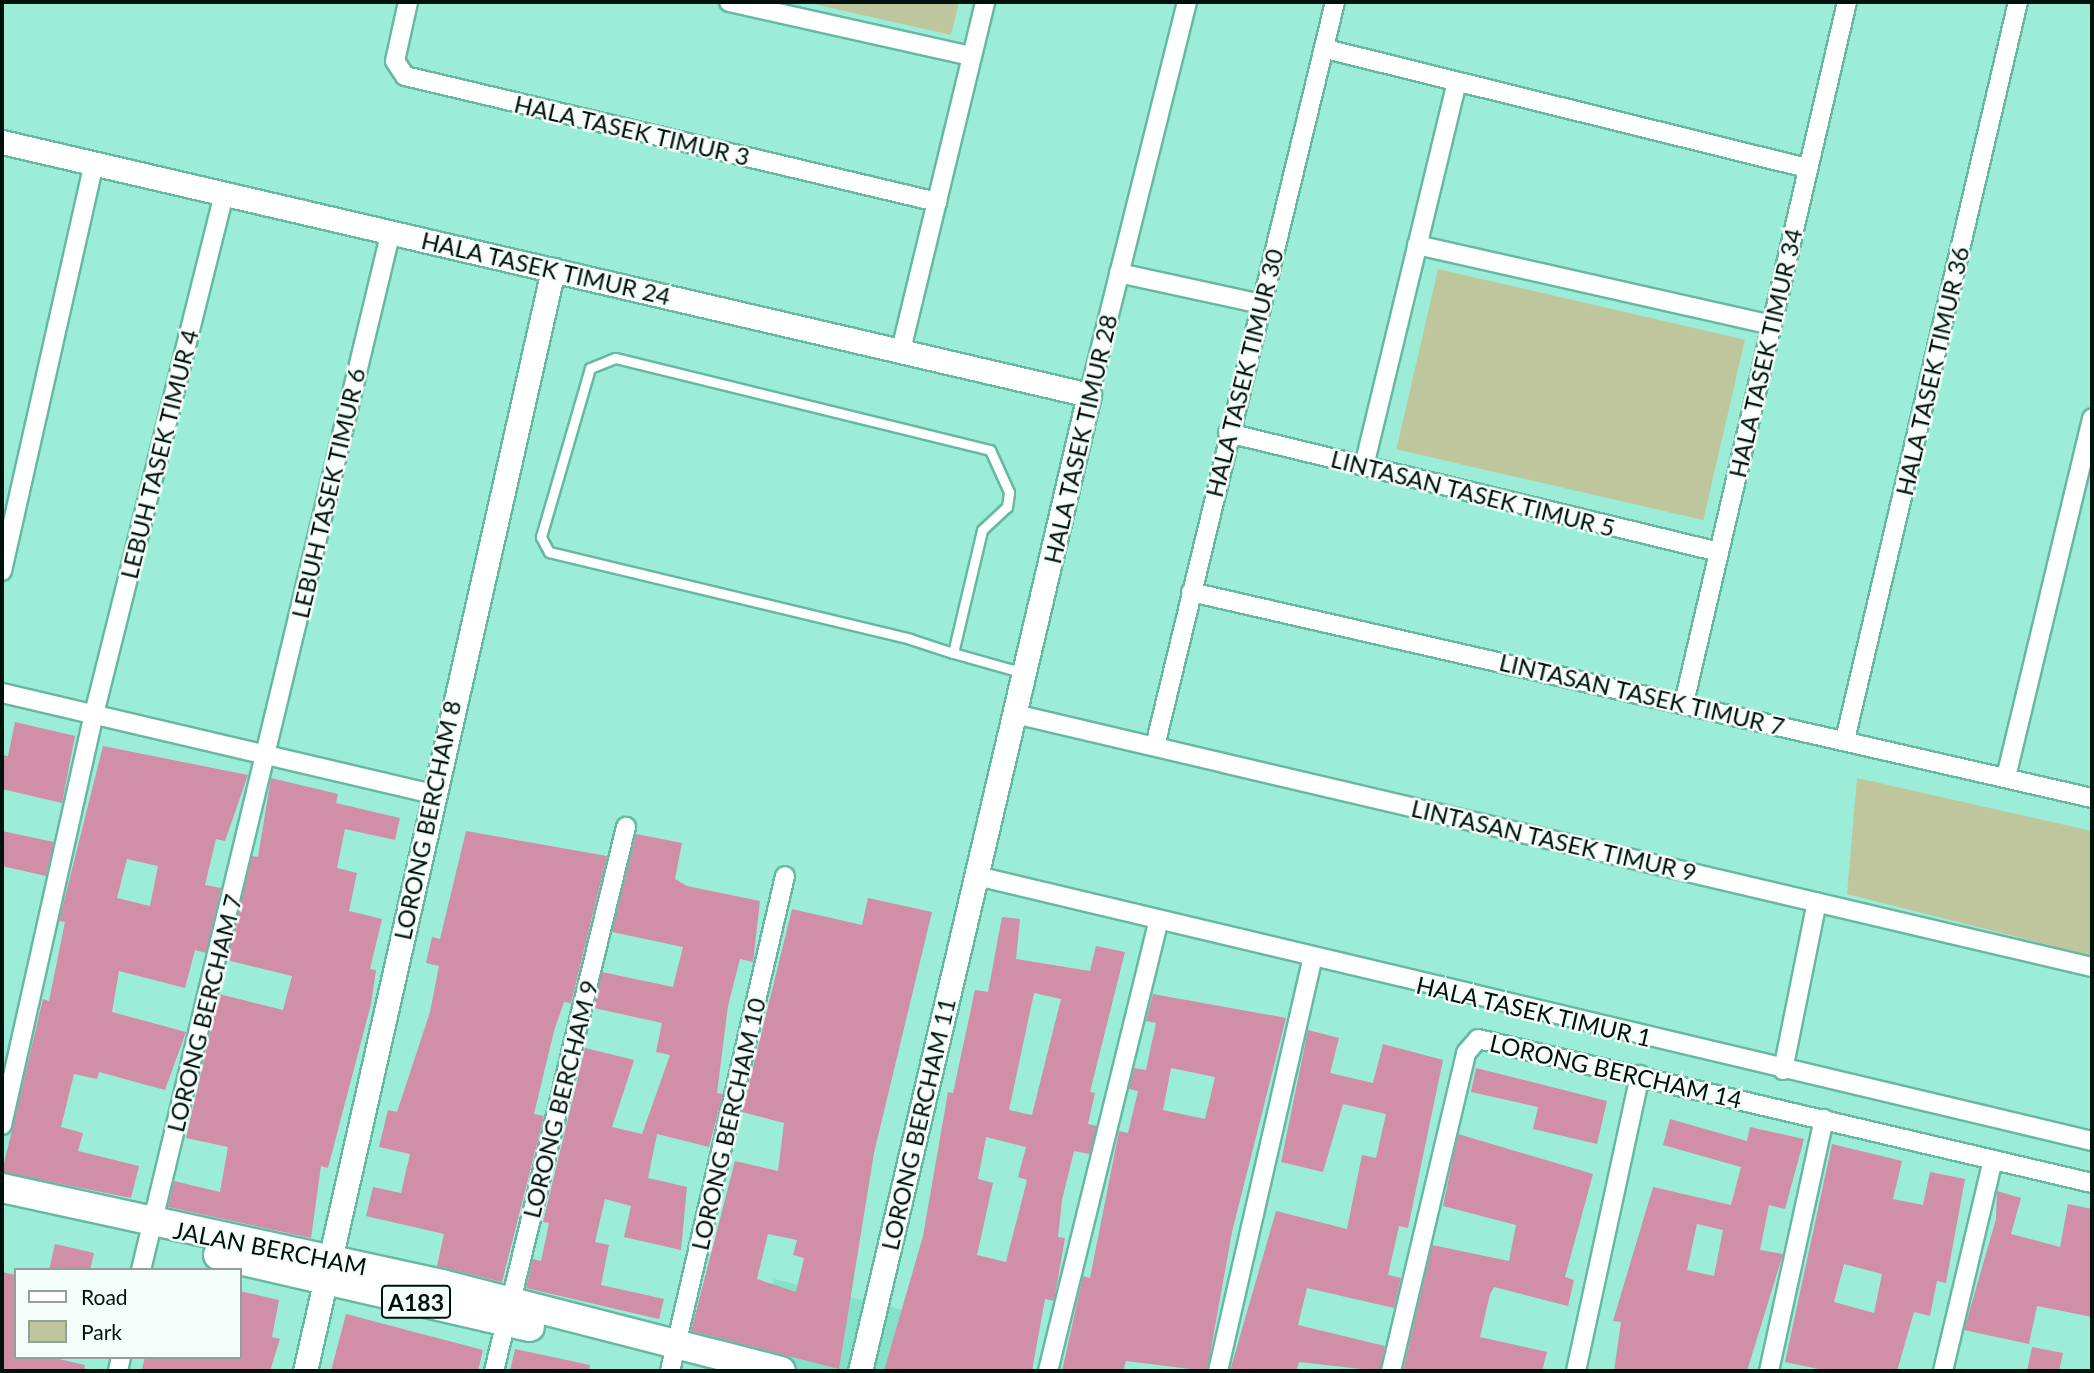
<!DOCTYPE html>
<style>
body{margin:0}
#map{position:relative;width:2094px;height:1373px;overflow:hidden;background:#9bedd7;font-family:Lato,sans-serif}
div>[style]{position:absolute}
[style*='--x']{left:calc(var(--x)*1px);top:calc(var(--y)*1px);width:calc(var(--w)*1px);rotate:calc(var(--a)*1deg)}
.built>*{inset:0;background:#84e2ca}
.green>*{inset:0;background:#bfc69d;transform-origin:0 0}
.building>*{inset:0;background:#d18ea7}
.roads{filter:drop-shadow(2px 0 #66b8a3) drop-shadow(-2px 0 #66b8a3) drop-shadow(0 2px #66b8a3) drop-shadow(0 -2px #66b8a3)}
.service>*{height:9px;margin:-4.5px;padding:0 4.5px;transform-origin:4.5px;border-radius:4.5px;background:#fff}
.minor>*{height:18px;margin:-9px;padding:0 9px;transform-origin:9px;border-radius:9px;background:#fff}
.tertiary>*{height:23px;margin:-11.5px;padding:0 11.5px;transform-origin:11.5px;border-radius:11.5px;background:#fff}
.primary>*{height:28px;margin:-14px;padding:0 14px;transform-origin:14px;border-radius:14px;background:#fff}
span{translate:-50% -50%;white-space:nowrap;text-align:center;line-height:1.15;-webkit-text-stroke:5px #f5fdfb;paint-order:stroke}
.shield-label span{padding:2px 5px;background:#f5fdfb;border:2px solid;border-radius:5px;-webkit-text-stroke-width:0}
.shield-label{font-size:23px;color:#00120c;font-weight:700}
.street-label{font-size:24px;color:#00120c}
.frame{position:absolute;inset:0;border:4px solid #00120c;pointer-events:none}
.legend{position:absolute;left:14px;top:1268px;width:228px;height:91px;box-sizing:border-box;background:#f5fdfb;border:2px solid #939f9b;margin:0;padding:9px 12px;list-style:none;font-size:21px;color:#00120c}
.legend li{display:flex;align-items:center;gap:14px;height:35px}
.legend b{width:35px;border:2px solid #939f9b}
</style>
<div id="map">
<div class="built">
<i style="clip-path:polygon(774px 1279px,970px 1326px,959px 1371px,751px 1371px)"></i>
</div>
<div class="green">
<i style="clip-path:polygon(805px 2px,959px 2px,951px 35px)"></i>
<i style="left:1438px;top:269px;width:315px;height:185px;rotate:13deg"></i>
<i style="clip-path:polygon(1857px 778px,2092px 831px,2092px 956px,1847px 894px)"></i>
</div>
<div class="building">
<i style="clip-path:polygon(15px 722px,75px 736px,62px 803px,2px 789px,2px 755px,8px 756px)"></i>
<i style="clip-path:polygon(evenodd,103px 746px,248px 775px,225px 841px,216px 839px,205px 885px,221px 888px,206px 953px,195px 950px,185px 988px,119px 971px,112px 1012px,186px 1032px,165px 1090px,99px 1072px,97px 1079px,74px 1074px,61px 1127px,83px 1133px,78px 1151px,139px 1166px,131px 1198px,2px 1172px,43px 999px,49px 1001px,65px 922px,59px 921px,103px 746px,127px 859px,158px 866px,150px 906px,117px 898px,127px 859px)"></i>
<i style="clip-path:polygon(271px 778px,338px 794px,336px 803px,400px 818px,395px 840px,345px 829px,337px 868px,357px 873px,349px 911px,382px 919px,370px 969px,376px 970px,371px 1004px,328px 1168px,321px 1166px,311px 1238px,168px 1207px,174px 1181px,220px 1192px,228px 1147px,186px 1138px,219px 994px,283px 1010px,292px 976px,227px 960px,252px 856px,258px 857px)"></i>
<i style="clip-path:polygon(2px 831px,54px 842px,46px 876px,2px 866px)"></i>
<i style="clip-path:polygon(466px 831px,607px 856px,571px 1003px,564px 1002px,554px 1031px,534px 1114px,544px 1116px,502px 1282px,437px 1266px,444px 1234px,366px 1216px,373px 1187px,401px 1193px,410px 1154px,379px 1147px,388px 1110px,397px 1112px,430px 1012px,439px 966px,426px 963px,432px 937px,440px 939px)"></i>
<i style="clip-path:polygon(636px 834px,682px 843px,675px 879px,687px 886px,760px 901px,753px 962px,740px 959px,728px 1006px,717px 1093px,723px 1094px,709px 1147px,657px 1134px,648px 1178px,687px 1187px,681px 1250px,624px 1237px,631px 1206px,605px 1199px,595px 1242px,609px 1245px,601px 1285px,664px 1299px,659px 1319px,526px 1288px,533px 1259px,541px 1261px,549px 1223px,543px 1222px,585px 1048px,634px 1060px,612px 1127px,642px 1134px,670px 1055px,656px 1052px,662px 1023px,594px 1008px,602px 972px,673px 987px,683px 947px,612px 932px)"></i>
<i style="clip-path:polygon(evenodd,868px 898px,932px 912px,874px 1153px,839px 1369px,691px 1331px,735px 1161px,778px 1171px,784px 1123px,742px 1112px,792px 909px,862px 925px,868px 898px,768px 1234px,797px 1240px,793px 1255px,804px 1258px,796px 1292px,757px 1279px,768px 1234px)"></i>
<i style="clip-path:polygon(evenodd,1002px 917px,1020px 919px,1016px 959px,1090px 971px,1096px 946px,1125px 952px,1090px 1092px,1095px 1093px,1088px 1124px,1097px 1126px,1090px 1154px,1074px 1151px,1062px 1200px,1058px 1237px,1065px 1238px,1054px 1301px,1045px 1299px,1032px 1371px,884px 1371px,923px 1236px,948px 1092px,953px 1093px,975px 990px,988px 992px,1002px 917px,1034px 993px,1061px 999px,1032px 1115px,1009px 1110px,1034px 993px,1002px 917px,986px 1137px,1026px 1147px,1018px 1177px,1027px 1180px,1006px 1262px,977px 1255px,993px 1183px,978px 1179px,986px 1137px)"></i>
<i style="clip-path:polygon(evenodd,1153px 994px,1286px 1018px,1232px 1232px,1207px 1371px,1126px 1361px,1123px 1371px,1062px 1371px,1083px 1276px,1090px 1278px,1119px 1131px,1128px 1133px,1138px 1091px,1129px 1089px,1134px 1068px,1146px 1070px,1156px 1023px,1146px 1021px,1153px 994px,1171px 1068px,1215px 1077px,1205px 1119px,1163px 1110px,1171px 1068px)"></i>
<i style="clip-path:polygon(1308px 1030px,1339px 1038px,1330px 1073px,1373px 1083px,1383px 1044px,1443px 1060px,1408px 1228px,1399px 1226px,1388px 1275px,1401px 1278px,1394px 1308px,1307px 1288px,1298px 1325px,1385px 1346px,1380px 1371px,1299px 1362px,1296px 1371px,1230px 1371px,1276px 1211px,1347px 1229px,1362px 1155px,1376px 1158px,1386px 1114px,1343px 1104px,1323px 1172px,1281px 1162px)"></i>
<i style="clip-path:polygon(1476px 1068px,1607px 1101px,1597px 1144px,1533px 1129px,1538px 1107px,1471px 1092px)"></i>
<i style="clip-path:polygon(evenodd,1670px 1119px,1747px 1141px,1750px 1127px,1804px 1139px,1785px 1209px,1769px 1205px,1760px 1250px,1783px 1254px,1747px 1371px,1614px 1371px,1621px 1322px,1613px 1321px,1653px 1187px,1731px 1205px,1741px 1167px,1663px 1145px,1670px 1119px,1697px 1224px,1723px 1230px,1714px 1276px,1687px 1270px,1697px 1224px)"></i>
<i style="clip-path:polygon(1458px 1134px,1593px 1174px,1565px 1277px,1574px 1280px,1568px 1306px,1494px 1287px,1490px 1294px,1480px 1337px,1547px 1352px,1542px 1371px,1403px 1371px,1432px 1245px,1509px 1261px,1516px 1225px,1443px 1206px)"></i>
<i style="clip-path:polygon(evenodd,1832px 1144px,1902px 1161px,1893px 1199px,1923px 1205px,1930px 1172px,1965px 1179px,1946px 1283px,1937px 1281px,1930px 1316px,1914px 1312px,1897px 1371px,1828px 1371px,1785px 1362px,1832px 1144px,1844px 1264px,1882px 1274px,1874px 1313px,1834px 1302px,1844px 1264px)"></i>
<i style="clip-path:polygon(1997px 1191px,2021px 1198px,2011px 1234px,2060px 1247px,2068px 1204px,2092px 1209px,2092px 1317px,2037px 1306px,2029px 1344px,1964px 1330px,1996px 1219px)"></i>
<i style="clip-path:polygon(55px 1244px,94px 1253px,90px 1270px,49px 1270px)"></i>
<i style="clip-path:polygon(2px 1272px,16px 1275px,16px 1357px,50px 1357px,85px 1365px,84px 1371px,2px 1371px)"></i>
<i style="clip-path:polygon(240px 1291px,279px 1300px,272px 1337px,280px 1339px,270px 1371px,142px 1369px,145px 1357px,240px 1357px)"></i>
<i style="clip-path:polygon(346px 1314px,483px 1350px,478px 1371px,331px 1371px)"></i>
<i style="clip-path:polygon(2032px 1347px,2063px 1353px,2059px 1371px,2027px 1371px)"></i>
<i style="clip-path:polygon(515px 1349px,590px 1365px,589px 1371px,510px 1371px)"></i>
</div>
<div class="roads">
<div class="service">
<i style="--x:953;--y:653;--w:126;--a:-76.7"></i>
<i style="--x:982;--y:530;--w:34;--a:-43"></i>
<i style="--x:1007;--y:507;--w:15;--a:-82"></i>
<i style="--x:1009;--y:492;--w:46;--a:-114.3"></i>
<i style="--x:990;--y:450;--w:386;--a:-166.2"></i>
<i style="--x:615;--y:358;--w:27;--a:158"></i>
<i style="--x:590;--y:368;--w:176;--a:106.2"></i>
<i style="--x:541;--y:537;--w:17;--a:62"></i>
<i style="--x:549;--y:552;--w:371;--a:13.5"></i>
<i style="--x:910;--y:639;--w:45;--a:18"></i>
<i style="--x:953;--y:653;--w:74;--a:15.7"></i>
</div>
<div class="minor">
<i style="--x:408;--y:2;--w:60;--a:102.4"></i>
<i style="--x:395;--y:61;--w:18;--a:56"></i>
<i style="--x:405;--y:76;--w:547;--a:13.32"></i>
<i style="--x:729;--y:2;--w:248;--a:12.6"></i>
<i style="--x:1326;--y:49;--w:496;--a:13.9"></i>
<i style="--x:1417;--y:245;--w:364;--a:12.7"></i>
<i style="--x:1119;--y:273;--w:145;--a:12.3"></i>
<i style="--x:901;--y:350;--w:358;--a:-76.4"></i>
<i style="--x:1089;--y:395;--w:405;--a:-76"></i>
<i style="--x:1228;--y:433;--w:505;--a:13.62"></i>
<i style="--x:1364;--y:466;--w:395;--a:-76.4"></i>
<i style="--x:2;--y:571;--w:418;--a:-77.3"></i>
<i style="--x:1191;--y:592;--w:924;--a:12.88"></i>
<i style="--x:2;--y:693;--w:441;--a:13.2"></i>
<i style="--x:1684;--y:703;--w:720;--a:-76.91"></i>
<i style="--x:1015;--y:714;--w:1106;--a:13.22"></i>
<i style="--x:1845;--y:740;--w:758;--a:-76.81"></i>
<i style="--x:1155;--y:746;--w:765;--a:-76.4"></i>
<i style="--x:2006;--y:777;--w:369;--a:-76.5"></i>
<i style="--x:977;--y:876;--w:1146;--a:13.37"></i>
<i style="--x:1783;--y:1070;--w:171;--a:-78.6"></i>
<i style="--x:2;--y:1125;--w:421;--a:-77.4"></i>
<i style="--x:94;--y:714;--w:536;--a:-75.96"></i>
<i style="--x:141;--y:1270;--w:1069;--a:-76.47"></i>
<i style="--x:118;--y:1371;--w:14;--a:-78"></i>
<i style="--x:494;--y:1371;--w:560;--a:-76.36"></i>
<i style="--x:670;--y:1371;--w:508;--a:-76.92"></i>
<i style="--x:1048;--y:1371;--w:464;--a:-76.2"></i>
<i style="--x:1218;--y:1371;--w:423;--a:-77.1"></i>
<i style="--x:1391;--y:1371;--w:327;--a:-76.7"></i>
<i style="--x:1466;--y:1053;--w:18;--a:-49"></i>
<i style="--x:1478;--y:1039;--w:631;--a:13.2"></i>
<i style="--x:1576;--y:1371;--w:303;--a:-77.8"></i>
<i style="--x:1769;--y:1371;--w:258;--a:-77.7"></i>
<i style="--x:1943;--y:1371;--w:217;--a:-76.7"></i>
</div>
<div class="tertiary">
<i style="--x:2;--y:142;--w:1116;--a:13.1"></i>
<i style="--x:1089;--y:395;--w:1003;--a:103.2"></i>
<i style="--x:305;--y:1371;--w:1129;--a:-77.31"></i>
</div>
<div class="primary">
<i style="--x:2;--y:1188;--w:450;--a:12.3"></i>
<i style="--x:442;--y:1284;--w:350;--a:14.4"></i>
<i style="--x:218;--y:1255;--w:320;--a:13"></i>
</div>
</div>
<div class="shield-label">
<span style="left:416px;top:1302px">A183</span>
</div>
<div class="street-label">
<span style="left:632px;top:130px;rotate:13deg">HALA TASEK TIMUR 3</span>
<span style="left:546px;top:268px;rotate:13deg">HALA TASEK TIMUR 24</span>
<span style="left:1765px;top:353px;rotate:-77deg">HALA TASEK TIMUR 34</span>
<span style="left:1932px;top:371px;rotate:-77deg">HALA TASEK TIMUR 36</span>
<span style="left:1244px;top:373px;rotate:-76deg">HALA TASEK TIMUR 30</span>
<span style="left:1080px;top:439px;rotate:-77deg">HALA TASEK TIMUR 28</span>
<span style="left:159px;top:454px;rotate:-76deg">LEBUH TASEK TIMUR 4</span>
<span style="left:328px;top:493px;rotate:-77deg">LEBUH TASEK TIMUR 6</span>
<span style="left:1473px;top:493px;rotate:14deg">LINTASAN TASEK TIMUR 5</span>
<span style="left:1642px;top:694px;rotate:13deg">LINTASAN TASEK TIMUR 7</span>
<span style="left:427px;top:820px;rotate:-78deg">LORONG BERCHAM 8</span>
<span style="left:1554px;top:840px;rotate:13deg">LINTASAN TASEK TIMUR 9</span>
<span style="left:1534px;top:1011px;rotate:13deg">HALA TASEK TIMUR 1</span>
<span style="left:204px;top:1013px;rotate:-76deg">LORONG BERCHAM 7</span>
<span style="left:1616px;top:1071px;rotate:13deg">LORONG BERCHAM 14</span>
<span style="left:560px;top:1099px;rotate:-76deg">LORONG BERCHAM 9</span>
<span style="left:728px;top:1124px;rotate:-77deg">LORONG BERCHAM 10</span>
<span style="left:918px;top:1124px;rotate:-77deg">LORONG BERCHAM 11</span>
<span style="left:270px;top:1248px;rotate:11deg">JALAN BERCHAM</span>
</div>
<div class="frame"></div>
<ul class="legend">
<li><b style="height:9px;background:#fff"></b>Road</li>
<li><b style="height:19px;background:#bfc69d"></b>Park</li>
</ul>
</div>
